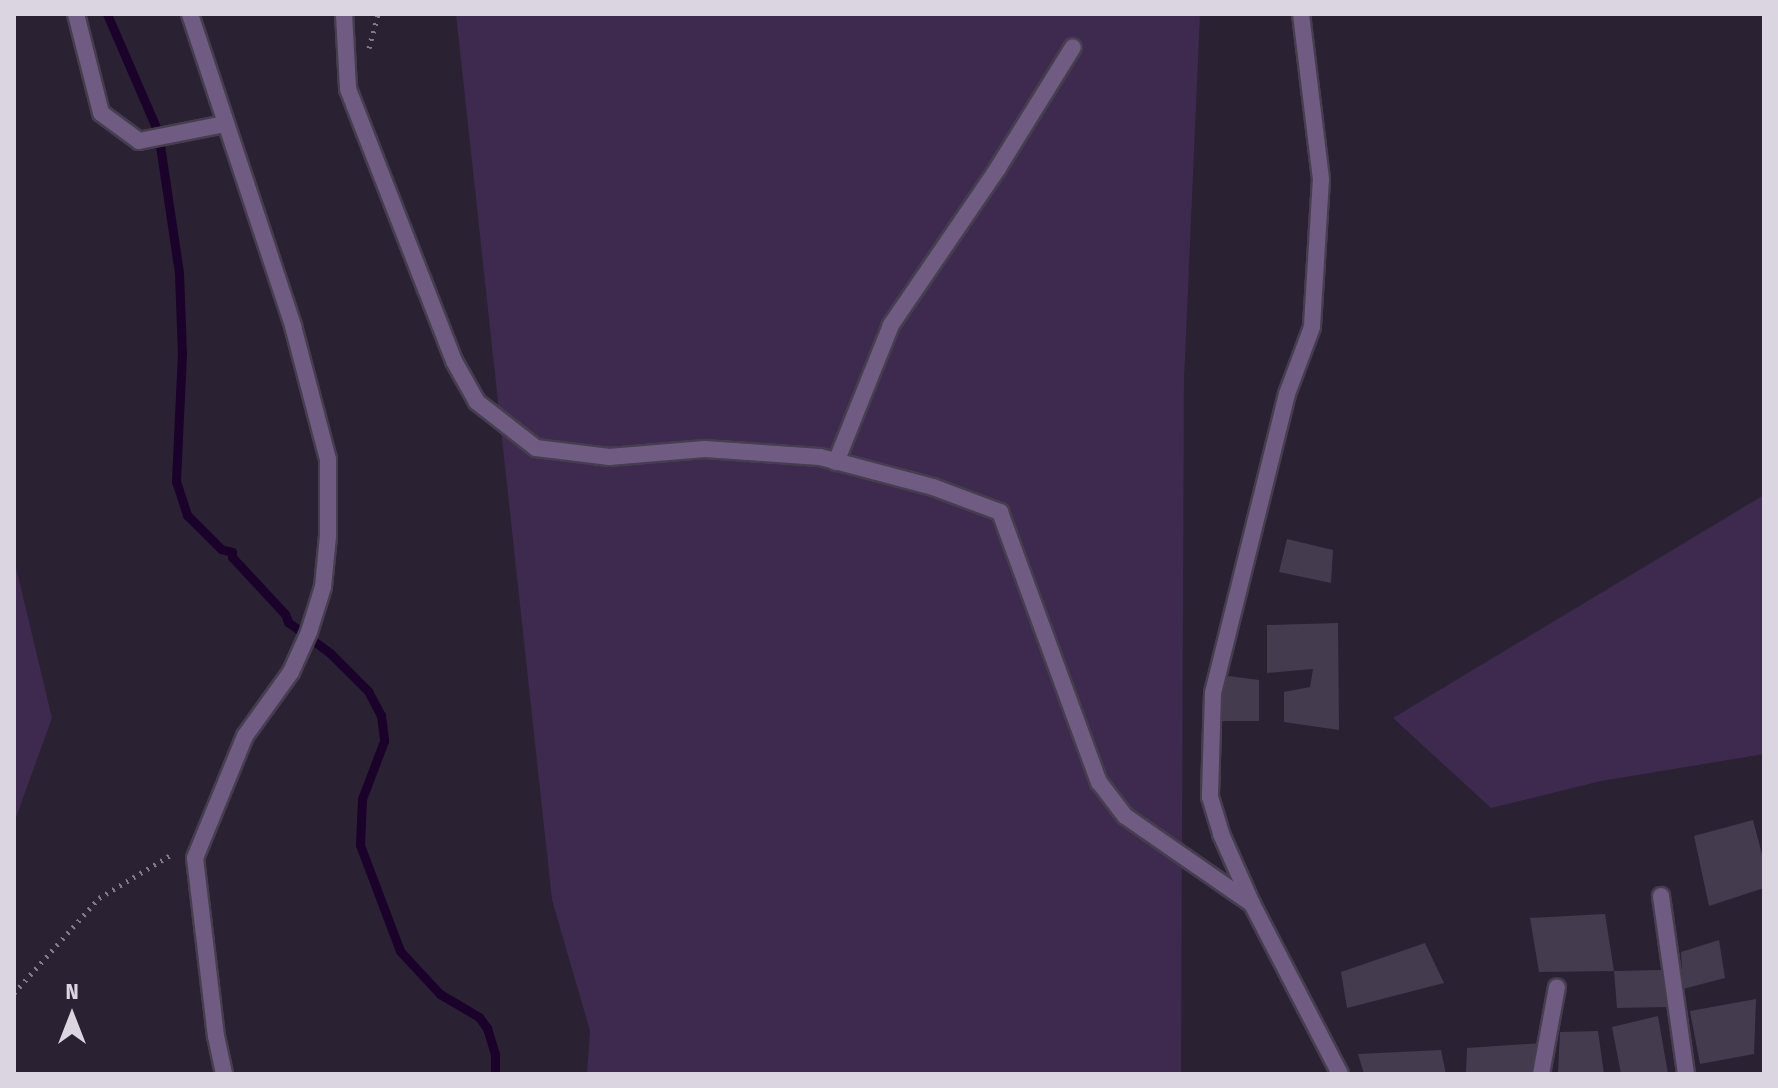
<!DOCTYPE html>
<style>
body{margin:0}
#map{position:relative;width:1778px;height:1088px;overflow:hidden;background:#2a2133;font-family:"Fira Sans Condensed",sans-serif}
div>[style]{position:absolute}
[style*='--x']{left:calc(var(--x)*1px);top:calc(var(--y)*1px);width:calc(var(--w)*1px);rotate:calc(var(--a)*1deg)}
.green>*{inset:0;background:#3d2a4e}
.stream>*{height:9px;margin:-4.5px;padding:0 4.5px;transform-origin:4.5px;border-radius:4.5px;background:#1a022b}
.building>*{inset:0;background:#453b4f}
.path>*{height:5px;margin-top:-2.5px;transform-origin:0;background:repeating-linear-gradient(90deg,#817a89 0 2px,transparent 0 8px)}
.roads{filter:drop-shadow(2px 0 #463e4f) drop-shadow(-2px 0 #463e4f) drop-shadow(0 2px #463e4f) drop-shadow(0 -2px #463e4f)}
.lane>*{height:16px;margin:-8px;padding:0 8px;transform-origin:8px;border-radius:8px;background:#705c83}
.street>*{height:16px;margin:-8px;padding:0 8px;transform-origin:8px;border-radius:8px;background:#705c83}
span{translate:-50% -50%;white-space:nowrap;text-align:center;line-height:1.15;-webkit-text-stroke:6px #2a2133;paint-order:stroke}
.frame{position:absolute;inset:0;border:16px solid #dad5e1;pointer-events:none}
.north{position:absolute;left:32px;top:976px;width:80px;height:80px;-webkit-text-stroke:6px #2a2133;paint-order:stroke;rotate:0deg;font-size:22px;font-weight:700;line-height:32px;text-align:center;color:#dad5e1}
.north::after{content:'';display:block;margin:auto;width:28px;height:36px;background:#dad5e1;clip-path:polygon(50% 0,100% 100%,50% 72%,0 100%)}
</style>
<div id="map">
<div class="green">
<i style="clip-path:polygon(456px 14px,1200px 14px,1184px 380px,1181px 1074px,587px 1074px,590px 1031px,552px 900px)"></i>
<i style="clip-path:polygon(1764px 495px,1764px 754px,1601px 781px,1491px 808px,1393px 718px)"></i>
<i style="clip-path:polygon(14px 559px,52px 718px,14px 823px)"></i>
</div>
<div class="stream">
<i style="--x:107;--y:14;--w:129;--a:66.6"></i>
<i style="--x:158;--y:132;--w:143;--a:81.5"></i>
<i style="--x:179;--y:273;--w:80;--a:87.9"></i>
<i style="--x:182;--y:353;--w:128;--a:92.7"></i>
<i style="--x:176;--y:481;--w:36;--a:72"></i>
<i style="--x:187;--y:515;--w:48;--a:45"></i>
<i style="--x:221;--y:549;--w:11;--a:15"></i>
<i style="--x:232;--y:552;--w:5;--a:90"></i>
<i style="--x:232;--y:557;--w:78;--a:47.1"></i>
<i style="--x:285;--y:614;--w:9;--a:69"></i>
<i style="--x:288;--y:622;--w:52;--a:36.4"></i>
<i style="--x:330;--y:653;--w:54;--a:45"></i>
<i style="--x:368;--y:691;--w:27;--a:62"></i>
<i style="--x:381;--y:715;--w:26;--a:83"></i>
<i style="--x:384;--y:741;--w:62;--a:110.8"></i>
<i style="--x:362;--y:799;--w:46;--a:92.5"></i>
<i style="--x:360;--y:845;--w:113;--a:69.3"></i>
<i style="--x:400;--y:951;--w:59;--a:47.1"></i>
<i style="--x:440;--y:994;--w:45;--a:30.5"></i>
<i style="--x:479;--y:1017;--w:14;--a:54"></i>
<i style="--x:487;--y:1028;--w:28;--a:73"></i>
<i style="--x:495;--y:1055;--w:19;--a:90"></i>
</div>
<div class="building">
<i style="clip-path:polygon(1287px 539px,1333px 550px,1331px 583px,1279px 572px)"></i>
<i style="clip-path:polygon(1338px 623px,1339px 730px,1284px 722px,1284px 692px,1310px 687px,1313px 669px,1267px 673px,1267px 625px)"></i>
<i style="clip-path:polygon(1228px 676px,1259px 680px,1259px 721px,1212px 721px)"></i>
<i style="clip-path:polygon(1753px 820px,1764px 862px,1764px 888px,1709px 906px,1694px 836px)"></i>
<i style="clip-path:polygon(1605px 914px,1614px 971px,1662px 970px,1668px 1007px,1617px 1008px,1614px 971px,1539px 972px,1530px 918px)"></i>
<i style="clip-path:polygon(1719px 940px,1725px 978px,1683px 989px,1681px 952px)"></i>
<i style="clip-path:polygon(1425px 943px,1444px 983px,1347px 1008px,1341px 972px)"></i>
<i style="clip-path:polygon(1756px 999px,1754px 1054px,1700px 1064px,1690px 1011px)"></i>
<i style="clip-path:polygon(1658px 1016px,1668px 1074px,1621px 1074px,1612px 1027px)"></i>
<i style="clip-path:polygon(1598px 1031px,1604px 1074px,1558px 1074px,1560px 1032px)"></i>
<i style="clip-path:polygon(1542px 1043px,1531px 1074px,1466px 1074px,1467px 1048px)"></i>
<i style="clip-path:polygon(1441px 1050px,1446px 1074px,1364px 1074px,1358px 1054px)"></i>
</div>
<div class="path">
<i style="--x:369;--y:48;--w:35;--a:-75"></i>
<i style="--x:14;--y:993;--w:127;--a:-48.2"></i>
<i style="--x:99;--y:898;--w:87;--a:-31"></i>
</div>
<div class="roads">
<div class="lane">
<i style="--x:836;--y:462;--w:148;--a:-68.1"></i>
<i style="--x:891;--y:325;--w:190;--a:-55.7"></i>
<i style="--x:998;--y:168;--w:142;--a:-58.2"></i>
</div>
<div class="street">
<i style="--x:76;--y:14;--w:102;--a:75.8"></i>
<i style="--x:101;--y:113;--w:47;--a:36.4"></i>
<i style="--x:139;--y:141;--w:88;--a:-11.2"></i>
<i style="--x:190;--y:14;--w:329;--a:71.7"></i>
<i style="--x:293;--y:326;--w:138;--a:75.3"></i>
<i style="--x:328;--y:459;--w:77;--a:90"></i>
<i style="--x:328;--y:536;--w:51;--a:95.6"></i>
<i style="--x:323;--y:587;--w:47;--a:107.3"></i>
<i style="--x:309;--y:632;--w:44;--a:114.2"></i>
<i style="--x:291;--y:672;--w:79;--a:125.7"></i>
<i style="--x:245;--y:736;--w:132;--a:112.3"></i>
<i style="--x:195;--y:858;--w:179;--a:83.3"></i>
<i style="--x:216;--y:1036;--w:39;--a:78"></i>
<i style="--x:344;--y:14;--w:75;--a:86.9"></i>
<i style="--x:348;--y:89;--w:292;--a:68.7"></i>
<i style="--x:454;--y:361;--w:47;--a:60.7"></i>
<i style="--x:477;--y:402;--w:75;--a:37.9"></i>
<i style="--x:536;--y:448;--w:74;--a:7"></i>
<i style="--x:609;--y:457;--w:96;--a:-4.8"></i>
<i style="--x:705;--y:449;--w:115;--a:4"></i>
<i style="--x:820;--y:457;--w:117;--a:14.9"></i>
<i style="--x:933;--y:487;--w:72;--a:20.5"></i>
<i style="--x:1000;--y:512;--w:288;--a:69.9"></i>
<i style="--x:1099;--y:782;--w:43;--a:52.6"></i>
<i style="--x:1125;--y:816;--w:155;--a:34.7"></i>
<i style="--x:1301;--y:14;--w:166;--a:83.1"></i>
<i style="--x:1321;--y:179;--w:148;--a:93.5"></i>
<i style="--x:1312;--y:327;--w:72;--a:110.5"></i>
<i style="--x:1287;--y:394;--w:308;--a:103.9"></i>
<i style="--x:1213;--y:693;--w:104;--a:91.7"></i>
<i style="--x:1210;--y:797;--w:39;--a:73"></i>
<i style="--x:1221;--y:834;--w:77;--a:66.1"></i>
<i style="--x:1252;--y:904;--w:191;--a:62.6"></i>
<i style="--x:1661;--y:896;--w:180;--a:82"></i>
<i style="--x:1541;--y:1074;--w:88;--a:-79.6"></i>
</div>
</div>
<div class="frame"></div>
<div class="north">N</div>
</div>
